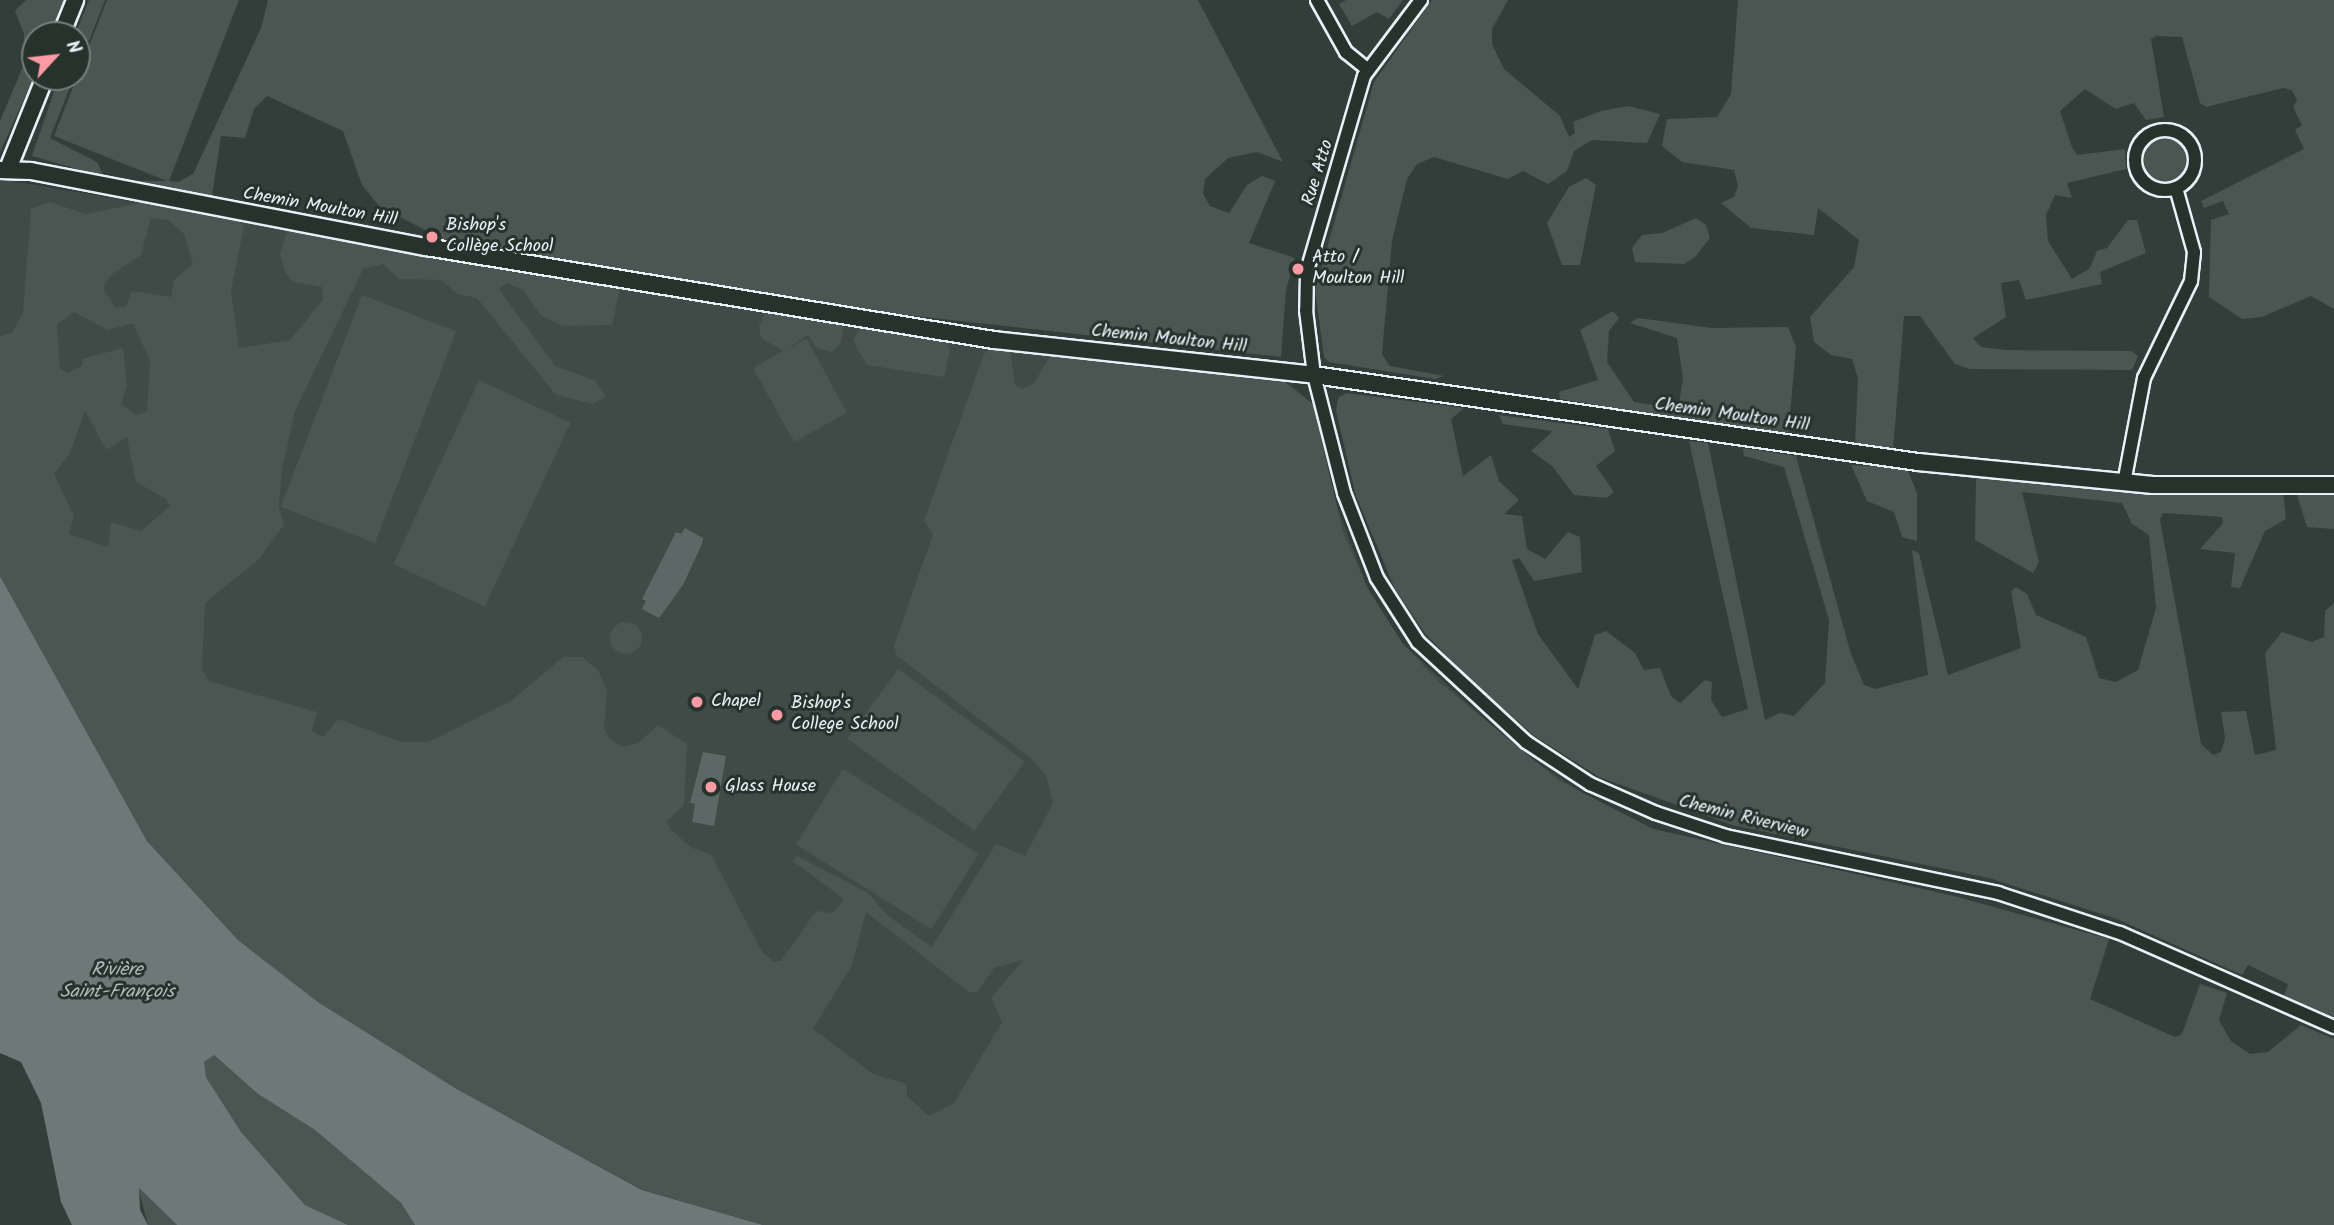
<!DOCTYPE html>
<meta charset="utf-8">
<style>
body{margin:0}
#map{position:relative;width:2334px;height:1225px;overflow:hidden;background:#323e39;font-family:Kalam,sans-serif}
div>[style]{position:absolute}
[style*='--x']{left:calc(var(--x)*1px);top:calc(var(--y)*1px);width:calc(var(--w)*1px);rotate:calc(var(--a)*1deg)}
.built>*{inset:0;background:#3f4b46}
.green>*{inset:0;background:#495651;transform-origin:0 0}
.round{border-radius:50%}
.water>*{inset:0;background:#6d7978}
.building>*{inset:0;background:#5c6865}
.roads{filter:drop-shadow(2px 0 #e8f1f8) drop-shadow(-2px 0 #e8f1f8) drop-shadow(0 2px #e8f1f8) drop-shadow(0 -2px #e8f1f8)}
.minor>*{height:12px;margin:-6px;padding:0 6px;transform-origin:6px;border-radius:6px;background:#26332d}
.minor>.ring{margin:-6px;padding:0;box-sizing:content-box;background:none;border:12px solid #26332d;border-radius:50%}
.tertiary>*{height:16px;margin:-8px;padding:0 8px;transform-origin:8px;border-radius:8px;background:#26332d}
.dots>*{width:19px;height:19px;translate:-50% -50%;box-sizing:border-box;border:4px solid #26332d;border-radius:50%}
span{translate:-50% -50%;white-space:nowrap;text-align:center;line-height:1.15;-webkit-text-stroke:6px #26332d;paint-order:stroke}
.street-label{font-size:18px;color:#e8f1f8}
.poi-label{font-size:18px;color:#e8f1f8}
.left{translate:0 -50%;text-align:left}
.water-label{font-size:19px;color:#b1bbbe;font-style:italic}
.north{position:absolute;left:21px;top:21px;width:70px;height:70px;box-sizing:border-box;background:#26332d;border:2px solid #747f7e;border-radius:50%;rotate:63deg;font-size:19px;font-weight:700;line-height:28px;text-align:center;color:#e8f1f8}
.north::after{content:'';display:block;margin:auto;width:24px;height:32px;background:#ff9aa2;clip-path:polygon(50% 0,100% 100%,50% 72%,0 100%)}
</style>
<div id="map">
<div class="built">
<i style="clip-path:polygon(0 179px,943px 340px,1284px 381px,1313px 404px,1331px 491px,1368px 589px,1403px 644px,1516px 748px,1598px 804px,1653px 829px,1958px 897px,2109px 939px,2090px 999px,763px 1225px,0 576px)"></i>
</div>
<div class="green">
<i style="clip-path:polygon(26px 0,64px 0,51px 35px,35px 35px,35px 75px,0 152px,0 121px,24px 64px,24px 34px,15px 11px)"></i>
<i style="clip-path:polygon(89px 0,105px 0,77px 71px,75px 35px)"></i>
<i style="clip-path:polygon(107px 0,239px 0,169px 181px,178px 182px,193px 174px,261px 28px,268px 0,1198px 0,1283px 162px,1257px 152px,1228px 158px,1205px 179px,1203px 194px,1210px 206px,1229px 213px,1247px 185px,1262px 176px,1275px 181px,1249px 243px,1295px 258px,1286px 290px,1281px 357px,808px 304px,424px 237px,425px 230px,379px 206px,362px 185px,343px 131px,267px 96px,254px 109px,245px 138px,221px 136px,212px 196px,125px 181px,167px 181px,54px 136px)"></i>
<i style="clip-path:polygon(1346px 0,1403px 0,1389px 19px,1377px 12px,1352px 26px,1339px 4px)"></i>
<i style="clip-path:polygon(1432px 0,1508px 0,1492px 29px,1492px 44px,1504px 69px,1560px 116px,1569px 137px,1575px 133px,1573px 122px,1601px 111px,1628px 106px,1660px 114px,1647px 143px,1592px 140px,1574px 151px,1567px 171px,1548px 184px,1523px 171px,1508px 179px,1434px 157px,1417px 164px,1407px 179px,1392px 241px,1382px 354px,1390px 366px,1444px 376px,1435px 379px,1329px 362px,1324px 357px,1315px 290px,1374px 82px)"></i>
<i style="clip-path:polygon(1738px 0,2334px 0,2334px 309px,2311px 296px,2262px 317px,2242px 319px,2209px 297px,2211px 220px,2229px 214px,2223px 201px,2204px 208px,2201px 201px,2304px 149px,2295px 130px,2302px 125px,2293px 107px,2297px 100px,2292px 90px,2283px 88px,2206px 107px,2200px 103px,2182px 37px,2156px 36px,2151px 39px,2164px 117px,2146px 120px,2134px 103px,2116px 109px,2085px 89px,2060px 111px,2072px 147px,2077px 155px,2125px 149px,2126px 169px,2067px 183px,2072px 198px,2055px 195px,2046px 215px,2048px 241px,2072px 279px,2090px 268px,2097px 251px,2107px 248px,2128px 220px,2137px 220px,2146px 253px,2100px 272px,2102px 284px,2026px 300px,2019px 280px,2001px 283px,2006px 317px,1973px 338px,1981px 347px,2006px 350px,2131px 351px,2138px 356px,2132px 370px,1970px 369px,1955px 364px,1920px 316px,1904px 316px,1893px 449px,1855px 443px,1858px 378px,1852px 359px,1831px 355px,1814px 342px,1810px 317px,1854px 267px,1859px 240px,1818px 208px,1814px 235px,1751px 228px,1721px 203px,1734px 197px,1738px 186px,1734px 170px,1682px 162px,1662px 146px,1667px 119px,1717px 117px,1731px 94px)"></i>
<i style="clip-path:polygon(59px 77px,74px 77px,50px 138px,97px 162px,102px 173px,98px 175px,32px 156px)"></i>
<i class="round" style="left:2143px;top:137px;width:46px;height:46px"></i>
<i style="clip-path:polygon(1586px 178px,1596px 185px,1580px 265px,1562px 265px,1547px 223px,1569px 187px)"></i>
<i style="clip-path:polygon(evenodd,50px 202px,86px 214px,145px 202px,238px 220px,244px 227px,231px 291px,239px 348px,290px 340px,323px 300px,322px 287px,293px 282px,285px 272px,280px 254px,288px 229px,621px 285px,612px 325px,563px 326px,540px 315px,523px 290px,507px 283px,499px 289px,555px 366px,596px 381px,606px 396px,593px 404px,556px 395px,477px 298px,458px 294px,441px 280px,399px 279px,383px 264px,363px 269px,295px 411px,282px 469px,279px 507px,284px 525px,259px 559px,205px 603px,202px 669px,209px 681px,317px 712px,312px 731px,323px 737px,338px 719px,402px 742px,428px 742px,511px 701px,563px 657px,582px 657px,598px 670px,607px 692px,604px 728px,610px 739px,623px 747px,638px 743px,658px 725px,687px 744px,684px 805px,667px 821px,670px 829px,692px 848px,711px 854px,762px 952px,773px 961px,781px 961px,816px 911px,833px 913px,844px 899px,793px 861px,797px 856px,868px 893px,888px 916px,932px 947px,996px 844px,1025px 856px,1053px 803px,1046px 776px,1033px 760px,897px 656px,894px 646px,933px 534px,924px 521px,984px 354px,993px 346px,1010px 348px,1015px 385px,1022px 389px,1034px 383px,1052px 353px,1284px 381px,1313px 404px,1343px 532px,1368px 589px,1403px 644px,1438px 681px,1558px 780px,1653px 829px,1958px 897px,2109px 939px,2090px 999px,2175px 1037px,2182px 1034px,2200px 984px,2227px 993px,2219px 1020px,2231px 1041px,2250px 1054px,2268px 1052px,2301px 1025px,2334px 1039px,2334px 1225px,763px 1225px,643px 1190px,455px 1088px,318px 1002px,238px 940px,147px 841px,0 576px,0 336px,12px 333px,23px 313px,31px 209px,50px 202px,151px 218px,168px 220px,184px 234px,193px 264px,174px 280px,171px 297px,132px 291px,126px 306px,115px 308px,103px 287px,112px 274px,141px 255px,151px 218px,50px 202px,74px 312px,108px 330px,133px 323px,150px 361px,147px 412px,136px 415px,121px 404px,127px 386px,123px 348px,82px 359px,82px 366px,67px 373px,60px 368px,57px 325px,74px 312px,50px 202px,85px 411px,106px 450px,127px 437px,136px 482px,166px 499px,170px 506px,141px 531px,111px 522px,108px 547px,69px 534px,74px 516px,54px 474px,70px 453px,85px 411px,50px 202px,866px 912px,969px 992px,977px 992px,994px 968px,1023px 960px,991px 998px,1002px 1022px,954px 1103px,929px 1116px,907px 1096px,907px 1084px,873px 1074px,813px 1029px,852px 965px,866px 912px)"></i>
<i style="clip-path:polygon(1696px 218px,1706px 225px,1710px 238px,1695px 257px,1684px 264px,1635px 262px,1632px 248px,1642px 235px,1662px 233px)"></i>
<i style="left:362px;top:295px;width:101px;height:227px;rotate:21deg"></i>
<i style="clip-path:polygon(766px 310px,844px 323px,841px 343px,832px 352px,817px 348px,808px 335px,788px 348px,807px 339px,847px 413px,794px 442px,753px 368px,783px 351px,761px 338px,759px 326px)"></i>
<i style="clip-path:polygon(1613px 311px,1619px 318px,1609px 331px,1607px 362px,1634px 402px,1678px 409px,1683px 379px,1677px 338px,1630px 323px,1638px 318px,1712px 328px,1788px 327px,1796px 347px,1788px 437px,1560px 399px,1559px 392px,1598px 380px,1580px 330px)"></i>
<i style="clip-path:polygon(860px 326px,943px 340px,950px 349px,944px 377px,867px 365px,853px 341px)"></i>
<i style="left:479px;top:380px;width:101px;height:203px;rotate:25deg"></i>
<i style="clip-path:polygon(1346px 393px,1464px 408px,1451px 419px,1463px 476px,1491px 455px,1499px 481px,1519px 500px,1504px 514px,1522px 516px,1527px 549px,1545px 559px,1568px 532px,1580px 537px,1582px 572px,1534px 581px,1519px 558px,1512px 560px,1538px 634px,1578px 689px,1595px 635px,1606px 631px,1635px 653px,1644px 670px,1660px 668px,1671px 696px,1680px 703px,1705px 680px,1712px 682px,1711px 700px,1722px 717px,1748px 709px,1689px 441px,1708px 443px,1765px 720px,1780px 713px,1794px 716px,1825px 683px,1829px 620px,1784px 467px,1744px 456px,1743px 448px,1796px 456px,1851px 654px,1864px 685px,1875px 689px,1928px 675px,1912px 550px,1919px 553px,1948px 675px,2021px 648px,2011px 591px,2016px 587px,2027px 594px,2036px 615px,2086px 637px,2099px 678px,2116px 682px,2138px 670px,2156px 608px,2149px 535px,2132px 524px,2122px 503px,2022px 492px,2039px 562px,2033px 573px,1975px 540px,1976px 476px,2131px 491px,2283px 491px,2286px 519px,2265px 531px,2240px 588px,2231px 587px,2235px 553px,2200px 549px,2223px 523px,2222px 517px,2163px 513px,2160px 520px,2201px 744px,2213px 755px,2221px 752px,2225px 738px,2221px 712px,2246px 711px,2255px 755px,2276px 750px,2265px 653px,2282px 632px,2312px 642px,2324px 637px,2325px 611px,2334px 603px,2334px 1017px,2284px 996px,2288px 984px,2248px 965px,2242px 975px,2117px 919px,1989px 878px,1732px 825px,1599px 777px,1533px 735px,1464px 674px,1424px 632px,1395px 589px,1356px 496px,1336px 411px,1338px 398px)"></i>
<i style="clip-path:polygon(1499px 415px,1608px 429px,1615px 451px,1596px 466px,1614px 492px,1607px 498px,1574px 495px,1552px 466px,1531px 451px,1553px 431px,1503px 424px)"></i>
<i style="clip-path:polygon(1851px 465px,1907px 468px,1917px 493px,1917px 541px,1902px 537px,1894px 512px,1867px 501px)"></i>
<i style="clip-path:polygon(2296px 492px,2334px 493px,2334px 529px,2307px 527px)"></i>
<i class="round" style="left:610px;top:622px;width:32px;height:32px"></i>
<i style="left:898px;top:669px;width:157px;height:86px;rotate:36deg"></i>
<i style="left:843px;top:769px;width:160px;height:89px;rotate:32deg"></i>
<i style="clip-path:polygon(214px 1055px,258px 1094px,315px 1130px,401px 1203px,415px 1225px,348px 1225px,305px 1205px,241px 1132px,206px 1077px,203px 1061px)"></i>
<i style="clip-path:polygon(138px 1187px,177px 1225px,148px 1225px)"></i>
</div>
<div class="water">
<i style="clip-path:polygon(0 576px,147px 841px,238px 940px,318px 1002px,455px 1088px,642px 1190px,763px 1225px,415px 1225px,401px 1203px,315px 1130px,258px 1094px,214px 1055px,204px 1062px,206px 1077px,241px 1132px,305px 1205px,348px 1225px,177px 1225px,139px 1188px,140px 1210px,148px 1225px,72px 1225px,61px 1202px,41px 1103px,21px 1062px,0 1053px)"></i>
</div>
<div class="building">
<i style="clip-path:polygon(685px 528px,703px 538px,702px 544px,683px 585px,659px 618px,642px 609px,646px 601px,642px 599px,676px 532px,681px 534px)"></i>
<i style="clip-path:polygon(703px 752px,726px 756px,714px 826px,692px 822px,695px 804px,690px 803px)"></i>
</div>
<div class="roads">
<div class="minor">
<i style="--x:1317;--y:0;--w:60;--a:60.9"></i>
<i style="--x:1346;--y:52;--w:28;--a:39"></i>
<i style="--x:1421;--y:0;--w:95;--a:126.9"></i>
<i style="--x:1364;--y:76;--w:203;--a:106.3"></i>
<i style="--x:1307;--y:271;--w:39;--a:91"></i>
<i style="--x:1306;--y:310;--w:65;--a:83"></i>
<i style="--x:1314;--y:375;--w:122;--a:75.7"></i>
<i style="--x:1344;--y:493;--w:91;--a:68.8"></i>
<i style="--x:1377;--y:578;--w:76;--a:57.4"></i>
<i style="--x:1418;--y:642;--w:147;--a:42.8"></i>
<i style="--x:1526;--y:742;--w:77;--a:33.3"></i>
<i style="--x:1590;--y:784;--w:72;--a:23.7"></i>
<i style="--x:1656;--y:813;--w:74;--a:18.2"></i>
<i style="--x:1726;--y:836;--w:278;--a:11.8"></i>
<i style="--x:1998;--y:893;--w:128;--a:18.2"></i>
<i style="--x:2120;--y:933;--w:234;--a:23.7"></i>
<i class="ring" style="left:2135px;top:130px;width:48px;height:48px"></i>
<i style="--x:2124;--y:483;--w:107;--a:-79.2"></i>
<i style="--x:2144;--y:378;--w:108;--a:-64.1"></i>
<i style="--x:2191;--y:281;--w:29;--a:-84"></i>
<i style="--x:2194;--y:252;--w:66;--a:-105.7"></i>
</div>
<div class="tertiary">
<i style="--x:61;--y:35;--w:38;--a:-68"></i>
<i style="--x:8;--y:169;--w:99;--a:-68.1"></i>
<i style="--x:0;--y:170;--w:31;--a:2"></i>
<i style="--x:31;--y:171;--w:402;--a:10.9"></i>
<i style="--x:426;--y:247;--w:576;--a:9.3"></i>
<i style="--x:994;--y:340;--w:322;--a:6.2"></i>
<i style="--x:1314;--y:375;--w:610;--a:8.2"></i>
<i style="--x:1918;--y:462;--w:236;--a:5.6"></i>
<i style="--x:2153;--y:485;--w:181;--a:0"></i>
</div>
</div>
<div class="dots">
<i style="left:432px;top:237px;background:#ff9aa2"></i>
<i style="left:1298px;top:269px;background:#ff9aa2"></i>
<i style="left:697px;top:702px;background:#ff9aa2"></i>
<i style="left:777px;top:715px;background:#ff9aa2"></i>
<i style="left:711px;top:787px;background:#ff9aa2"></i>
</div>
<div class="street-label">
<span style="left:1319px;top:173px;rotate:-73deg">Rue Atto</span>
<span style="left:320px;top:208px;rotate:10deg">Chemin Moulton Hill</span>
<span style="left:1169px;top:340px;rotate:6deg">Chemin Moulton Hill</span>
<span style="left:1732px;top:416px;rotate:8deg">Chemin Moulton Hill</span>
<span style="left:1743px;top:818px;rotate:14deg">Chemin Riverview</span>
</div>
<div class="poi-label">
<span class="left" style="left:446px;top:237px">Bishop's<br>Collège School</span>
<span class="left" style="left:1312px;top:269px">Atto /<br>Moulton Hill</span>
<span class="left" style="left:711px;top:702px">Chapel</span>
<span class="left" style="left:791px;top:715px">Bishop's<br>College School</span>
<span class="left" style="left:725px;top:787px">Glass House</span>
</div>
<div class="water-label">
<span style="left:117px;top:982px">Rivière<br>Saint-François</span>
</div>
<div class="north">N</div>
</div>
